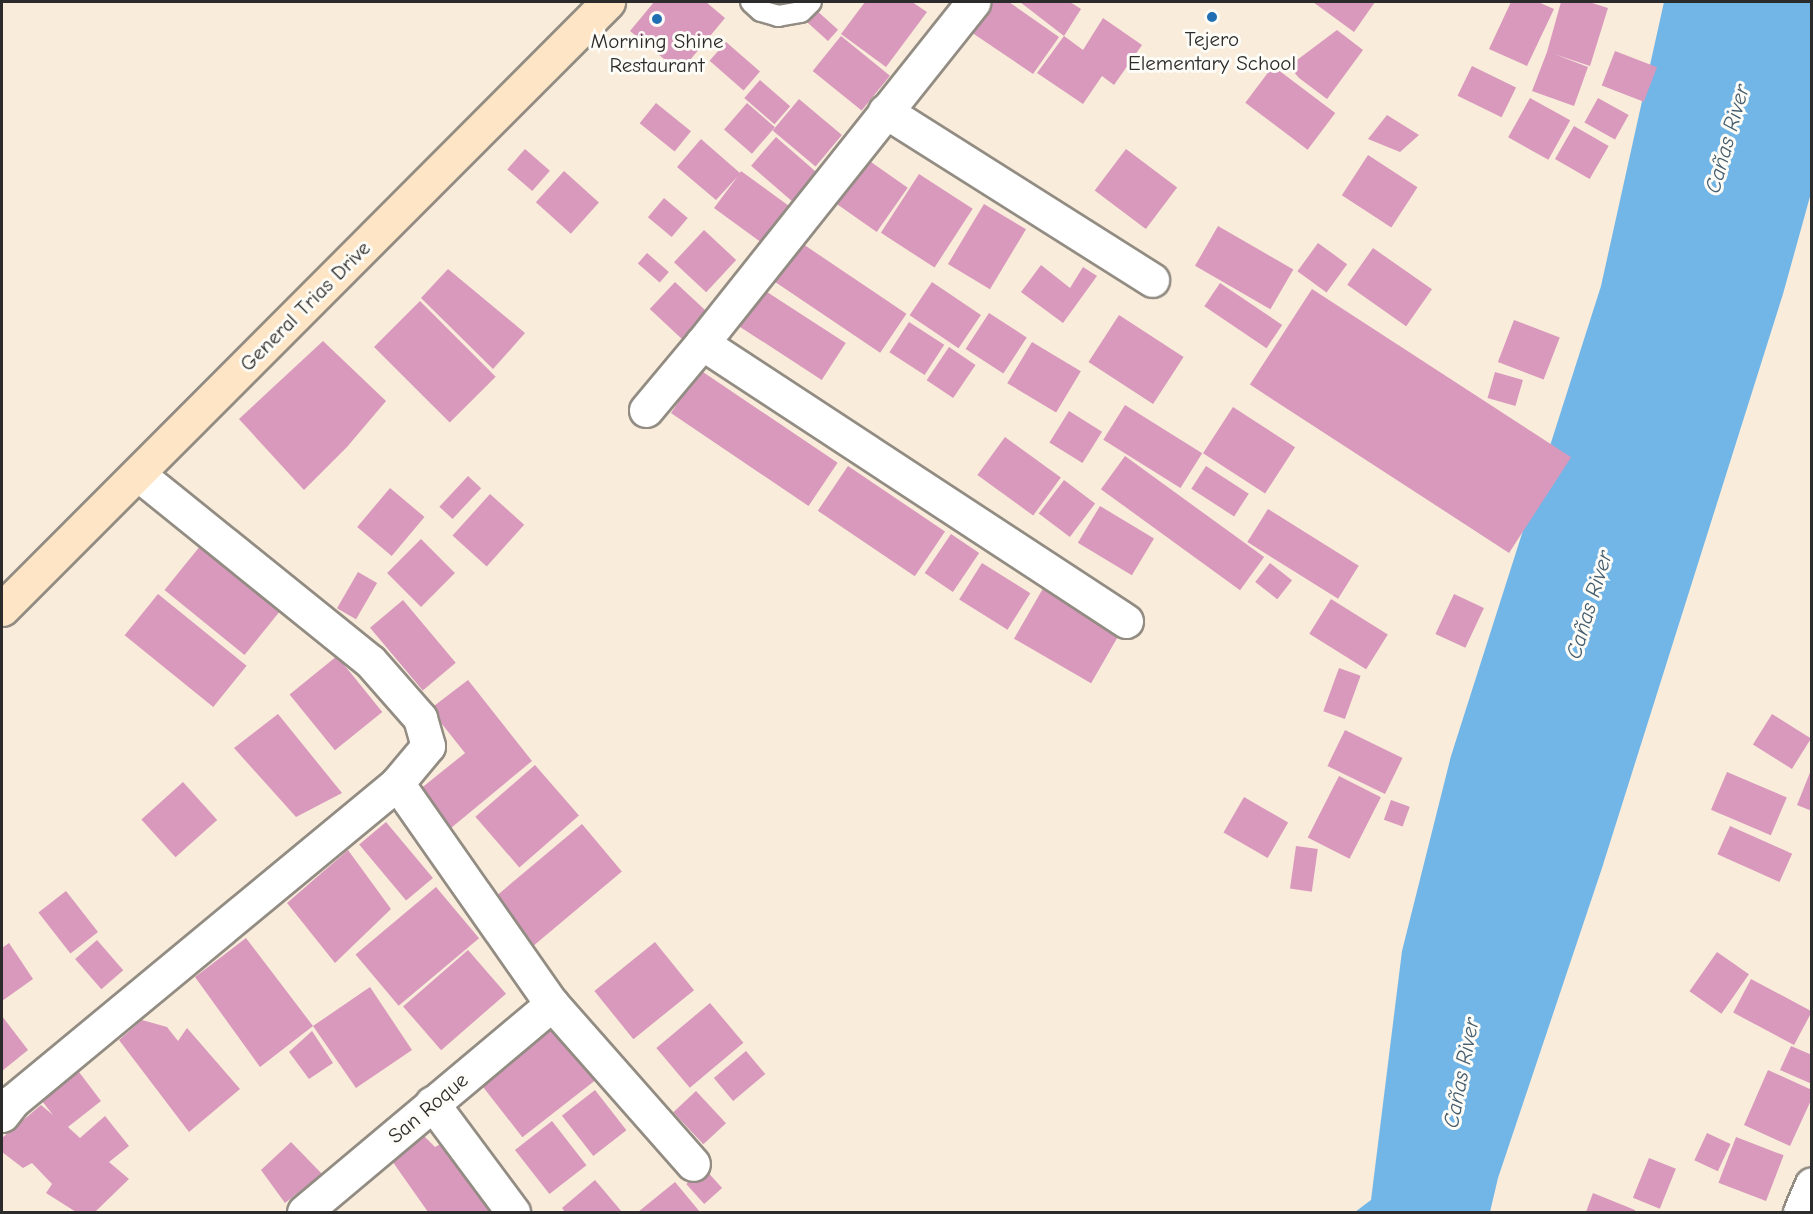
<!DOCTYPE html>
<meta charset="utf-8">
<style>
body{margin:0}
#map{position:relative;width:1813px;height:1214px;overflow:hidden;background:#f9ecdb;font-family:"Comic Neue",sans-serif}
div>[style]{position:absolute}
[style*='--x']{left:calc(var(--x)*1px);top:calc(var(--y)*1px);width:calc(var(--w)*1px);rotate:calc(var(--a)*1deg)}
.water>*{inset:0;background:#72b6e8}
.building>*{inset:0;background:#d899bc;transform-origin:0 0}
.roads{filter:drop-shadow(2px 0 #928c83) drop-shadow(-2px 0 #928c83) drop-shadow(0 2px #928c83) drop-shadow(0 -2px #928c83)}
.service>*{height:20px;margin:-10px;padding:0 10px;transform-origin:10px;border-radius:10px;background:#fff}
.minor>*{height:33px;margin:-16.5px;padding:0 16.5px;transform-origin:16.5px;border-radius:16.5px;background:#fff}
.tertiary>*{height:33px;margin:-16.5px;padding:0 16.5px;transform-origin:16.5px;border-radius:16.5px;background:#fff}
.secondary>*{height:33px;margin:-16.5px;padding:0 16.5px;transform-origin:16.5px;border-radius:16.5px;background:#fee5c5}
.dots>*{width:16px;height:16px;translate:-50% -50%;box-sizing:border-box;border:3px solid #fdfcf7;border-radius:50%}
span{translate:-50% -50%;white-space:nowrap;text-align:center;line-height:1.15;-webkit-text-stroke:6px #fdfcf7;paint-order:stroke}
.poi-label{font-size:21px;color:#2b2b2b}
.street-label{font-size:21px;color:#2b2b2b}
.water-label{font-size:22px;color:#445c6d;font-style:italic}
.frame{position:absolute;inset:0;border:3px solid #2b2b2b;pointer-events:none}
</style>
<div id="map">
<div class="water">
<i style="clip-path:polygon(1664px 2px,1811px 2px,1811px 193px,1783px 294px,1602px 868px,1498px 1178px,1490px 1212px,1355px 1212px,1371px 1200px,1402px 951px,1451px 756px,1601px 286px)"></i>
</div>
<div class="building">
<i style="clip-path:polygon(654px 2px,706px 2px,725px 18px,680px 72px,630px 31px)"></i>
<i style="clip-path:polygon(865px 2px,912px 2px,927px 12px,886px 67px,841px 34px)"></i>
<i style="clip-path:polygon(991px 2px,1009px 2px,1059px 37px,1033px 74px,971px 32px)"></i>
<i style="clip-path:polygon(1020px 2px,1070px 2px,1081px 9px,1064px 36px)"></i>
<i style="clip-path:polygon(1313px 2px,1375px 2px,1354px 32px)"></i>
<i style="clip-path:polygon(1511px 2px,1538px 2px,1554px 9px,1527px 66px,1489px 49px)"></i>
<i style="clip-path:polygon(1561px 2px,1589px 2px,1608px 8px,1590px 66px,1554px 54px,1588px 67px,1574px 106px,1532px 91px,1547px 52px)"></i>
<i style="left:815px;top:9px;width:31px;height:15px;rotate:42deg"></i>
<i style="clip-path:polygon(1103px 18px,1142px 45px,1114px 85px,1102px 76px,1083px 104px,1037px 73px,1064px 36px,1083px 50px)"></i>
<i style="clip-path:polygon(1337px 30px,1363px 50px,1327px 99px,1299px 78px,1289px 66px)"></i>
<i style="left:841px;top:36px;width:63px;height:45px;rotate:39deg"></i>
<i style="left:726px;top:42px;width:45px;height:25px;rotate:41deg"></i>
<i style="left:1615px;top:51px;width:45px;height:37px;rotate:21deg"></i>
<i style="left:1273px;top:66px;width:78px;height:46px;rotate:37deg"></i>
<i style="left:1472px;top:66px;width:49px;height:33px;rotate:26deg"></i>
<i style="left:760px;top:80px;width:40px;height:24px;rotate:41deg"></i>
<i style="left:1530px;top:98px;width:46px;height:45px;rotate:29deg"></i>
<i style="left:1598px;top:98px;width:35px;height:28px;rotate:29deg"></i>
<i style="left:799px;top:99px;width:56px;height:41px;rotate:40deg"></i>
<i style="left:656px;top:103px;width:45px;height:26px;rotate:39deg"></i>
<i style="left:747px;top:103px;width:37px;height:35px;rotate:41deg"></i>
<i style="clip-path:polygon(1387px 115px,1419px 135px,1400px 152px,1368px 139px)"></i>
<i style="left:1574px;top:126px;width:40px;height:38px;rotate:30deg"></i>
<i style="left:776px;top:137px;width:57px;height:38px;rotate:41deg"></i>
<i style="clip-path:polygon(701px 139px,740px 173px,741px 171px,789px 206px,762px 243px,714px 208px,738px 176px,716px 200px,677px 167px)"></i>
<i style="left:525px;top:149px;width:33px;height:27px;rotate:41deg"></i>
<i style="left:1126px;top:149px;width:64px;height:52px;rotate:37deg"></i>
<i style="left:861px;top:155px;width:57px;height:54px;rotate:35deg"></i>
<i style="left:1368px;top:155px;width:59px;height:48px;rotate:33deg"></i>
<i style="left:564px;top:171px;width:47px;height:42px;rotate:42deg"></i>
<i style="left:919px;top:174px;width:64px;height:70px;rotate:33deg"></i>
<i style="left:664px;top:198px;width:31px;height:25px;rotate:40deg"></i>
<i style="left:984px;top:204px;width:49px;height:70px;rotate:31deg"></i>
<i style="left:1218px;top:226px;width:87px;height:46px;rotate:30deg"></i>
<i style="left:704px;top:230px;width:44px;height:44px;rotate:43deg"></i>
<i style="left:797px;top:240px;width:132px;height:47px;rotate:34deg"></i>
<i style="left:1318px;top:243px;width:36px;height:35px;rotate:36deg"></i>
<i style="left:1373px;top:248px;width:72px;height:45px;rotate:35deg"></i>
<i style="left:647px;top:253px;width:29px;height:14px;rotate:41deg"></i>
<i style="clip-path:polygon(1041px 265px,1070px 288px,1083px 267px,1097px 276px,1063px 323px,1021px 292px)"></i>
<i style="clip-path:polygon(448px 269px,525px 333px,493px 369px,421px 298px)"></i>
<i style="left:675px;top:282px;width:44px;height:37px;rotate:43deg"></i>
<i style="left:932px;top:282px;width:59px;height:40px;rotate:34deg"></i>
<i style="left:1220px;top:283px;width:75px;height:28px;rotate:34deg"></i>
<i style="left:761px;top:288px;width:101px;height:44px;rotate:33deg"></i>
<i style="left:1312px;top:289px;width:309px;height:114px;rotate:33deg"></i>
<i style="left:420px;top:301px;width:107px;height:65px;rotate:45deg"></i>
<i style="left:989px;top:313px;width:45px;height:43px;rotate:33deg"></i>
<i style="left:1119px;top:315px;width:77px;height:56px;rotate:33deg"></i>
<i style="left:1514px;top:320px;width:49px;height:45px;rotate:21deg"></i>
<i style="left:909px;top:322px;width:42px;height:36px;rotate:33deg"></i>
<i style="clip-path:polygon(323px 341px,386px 401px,347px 447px,304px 490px,239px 419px)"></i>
<i style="left:1032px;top:342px;width:57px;height:48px;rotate:31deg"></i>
<i style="left:949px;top:347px;width:32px;height:40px;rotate:34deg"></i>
<i style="left:700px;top:370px;width:166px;height:52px;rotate:34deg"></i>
<i style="left:1495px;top:372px;width:29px;height:27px;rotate:16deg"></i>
<i style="left:1125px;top:405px;width:91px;height:41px;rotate:32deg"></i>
<i style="left:1233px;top:407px;width:74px;height:55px;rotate:33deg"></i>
<i style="left:1069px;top:411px;width:39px;height:37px;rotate:32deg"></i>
<i style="left:1005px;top:437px;width:69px;height:47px;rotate:36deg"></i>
<i style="left:1125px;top:456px;width:172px;height:41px;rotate:36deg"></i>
<i style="left:848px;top:466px;width:117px;height:54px;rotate:34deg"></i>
<i style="left:1206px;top:466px;width:51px;height:27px;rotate:33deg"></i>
<i style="left:468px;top:476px;width:18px;height:42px;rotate:43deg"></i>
<i style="left:1064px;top:480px;width:39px;height:42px;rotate:37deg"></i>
<i style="left:390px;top:488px;width:45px;height:51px;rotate:40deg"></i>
<i style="left:490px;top:494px;width:46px;height:56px;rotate:42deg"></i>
<i style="left:1100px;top:506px;width:63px;height:43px;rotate:31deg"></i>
<i style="left:1268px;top:509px;width:107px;height:39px;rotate:32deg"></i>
<i style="left:951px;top:534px;width:34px;height:47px;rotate:34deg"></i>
<i style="left:421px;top:539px;width:48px;height:48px;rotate:45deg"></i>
<i style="left:201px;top:545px;width:103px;height:58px;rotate:39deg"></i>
<i style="left:982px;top:563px;width:57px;height:43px;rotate:32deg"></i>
<i style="left:1270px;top:563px;width:28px;height:24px;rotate:38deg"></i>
<i style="left:358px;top:572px;width:22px;height:42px;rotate:30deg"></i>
<i style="left:1045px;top:585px;width:89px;height:62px;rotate:30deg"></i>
<i style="left:158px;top:594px;width:114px;height:53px;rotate:39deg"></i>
<i style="left:1454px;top:594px;width:33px;height:44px;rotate:25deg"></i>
<i style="left:1331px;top:599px;width:67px;height:41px;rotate:32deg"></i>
<i style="left:403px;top:600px;width:82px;height:43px;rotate:50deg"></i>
<i style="left:337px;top:656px;width:72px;height:61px;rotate:51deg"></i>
<i style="left:1339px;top:668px;width:23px;height:46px;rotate:20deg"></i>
<i style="clip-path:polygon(468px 680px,532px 761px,451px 828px,419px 790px,465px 753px,430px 709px)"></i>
<i style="clip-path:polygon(278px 714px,342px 793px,296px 817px,234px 748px)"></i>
<i style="left:1772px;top:714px;width:46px;height:36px;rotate:32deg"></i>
<i style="left:1345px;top:730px;width:64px;height:40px;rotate:26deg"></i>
<i style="left:535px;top:765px;width:67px;height:79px;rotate:49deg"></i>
<i style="clip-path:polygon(1811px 770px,1812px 770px,1812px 811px,1797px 805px)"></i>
<i style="left:1727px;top:772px;width:65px;height:41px;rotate:23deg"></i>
<i style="left:1339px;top:776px;width:47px;height:69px;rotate:27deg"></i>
<i style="left:183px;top:782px;width:51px;height:56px;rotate:48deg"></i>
<i style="left:1244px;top:797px;width:51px;height:41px;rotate:30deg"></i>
<i style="left:1391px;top:800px;width:20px;height:21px;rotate:20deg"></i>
<i style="left:386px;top:822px;width:73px;height:35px;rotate:50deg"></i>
<i style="left:582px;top:824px;width:62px;height:120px;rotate:50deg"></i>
<i style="left:1730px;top:826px;width:68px;height:31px;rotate:24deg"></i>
<i style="left:1296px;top:846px;width:22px;height:43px;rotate:8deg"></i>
<i style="clip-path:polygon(348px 850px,391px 909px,335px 963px,287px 903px)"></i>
<i style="left:436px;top:887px;width:67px;height:105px;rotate:50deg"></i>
<i style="left:66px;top:891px;width:52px;height:35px;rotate:52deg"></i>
<i style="clip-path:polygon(246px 938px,313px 1026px,370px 987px,412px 1050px,356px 1088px,313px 1026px,260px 1067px,195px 977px)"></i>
<i style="left:97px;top:940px;width:40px;height:29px;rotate:49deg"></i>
<i style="left:655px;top:942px;width:62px;height:78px;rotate:51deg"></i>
<i style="clip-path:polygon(9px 943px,33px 979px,2px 1001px,2px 948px)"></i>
<i style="left:468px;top:950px;width:58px;height:86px;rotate:49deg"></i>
<i style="left:1717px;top:952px;width:39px;height:48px;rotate:35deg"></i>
<i style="left:1751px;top:979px;width:69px;height:38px;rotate:28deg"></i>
<i style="left:710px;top:1003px;width:52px;height:70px;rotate:50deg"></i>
<i style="clip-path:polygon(2px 1016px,28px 1050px,2px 1071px)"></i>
<i style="clip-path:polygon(142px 1020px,167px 1027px,178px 1041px,187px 1028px,240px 1089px,189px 1132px,119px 1040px)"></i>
<i style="left:556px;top:1026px;width:67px;height:95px;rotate:52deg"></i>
<i style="clip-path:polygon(312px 1031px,333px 1063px,309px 1079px,289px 1052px)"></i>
<i style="clip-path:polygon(1791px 1046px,1812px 1055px,1812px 1084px,1780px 1070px)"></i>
<i style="left:746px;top:1051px;width:30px;height:42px;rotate:50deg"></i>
<i style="clip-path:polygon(1768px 1070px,1812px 1090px,1812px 1098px,1790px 1146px,1744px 1125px)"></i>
<i style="clip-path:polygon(79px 1072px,101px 1101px,68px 1127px,80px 1138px,105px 1116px,129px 1146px,109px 1162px,129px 1179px,95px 1212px,76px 1212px,46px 1193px,52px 1184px,32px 1163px,23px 1168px,2px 1152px,2px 1138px,41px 1105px,53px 1115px,42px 1101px)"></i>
<i style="left:595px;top:1090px;width:51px;height:42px;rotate:52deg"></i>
<i style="left:696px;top:1091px;width:44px;height:31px;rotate:47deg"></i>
<i style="left:552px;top:1121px;width:56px;height:47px;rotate:52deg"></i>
<i style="clip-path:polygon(418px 1130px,435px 1147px,453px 1137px,511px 1212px,428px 1212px,390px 1158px)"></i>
<i style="left:1707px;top:1133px;width:26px;height:30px;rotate:25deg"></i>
<i style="left:1736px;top:1137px;width:51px;height:49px;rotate:21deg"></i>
<i style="clip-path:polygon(291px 1142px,322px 1174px,285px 1203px,261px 1170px)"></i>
<i style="left:1649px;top:1158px;width:29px;height:43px;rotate:22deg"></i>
<i style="left:704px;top:1168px;width:27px;height:24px;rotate:48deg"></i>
<i style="clip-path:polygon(595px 1180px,622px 1212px,565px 1212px,562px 1208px)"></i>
<i style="clip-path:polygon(675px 1182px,700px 1212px,638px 1212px)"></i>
<i style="clip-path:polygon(1593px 1193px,1635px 1210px,1635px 1212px,1586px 1212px)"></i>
</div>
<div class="roads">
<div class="service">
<i style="--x:751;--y:2;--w:13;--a:42"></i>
<i style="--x:761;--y:11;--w:18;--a:16"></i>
<i style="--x:778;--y:16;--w:23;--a:-10"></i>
<i style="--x:801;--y:12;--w:14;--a:-45"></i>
</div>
<div class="minor">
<i style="--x:885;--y:111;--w:316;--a:32.3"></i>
<i style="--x:702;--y:343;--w:507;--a:33.25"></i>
<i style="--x:646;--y:410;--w:87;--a:-50.1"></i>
<i style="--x:702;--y:343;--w:436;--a:-51.5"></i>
<i style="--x:138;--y:474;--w:298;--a:38.9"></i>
<i style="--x:370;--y:661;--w:76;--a:48.7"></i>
<i style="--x:420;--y:718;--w:29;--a:74"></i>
<i style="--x:428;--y:746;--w:48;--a:130"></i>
<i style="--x:432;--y:1103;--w:136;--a:53.4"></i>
<i style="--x:2;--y:1115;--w:18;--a:-52"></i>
<i style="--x:13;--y:1101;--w:499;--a:-39.6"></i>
<i style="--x:397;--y:783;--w:270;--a:55"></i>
<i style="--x:552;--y:1004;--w:213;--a:48.6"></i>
<i style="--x:304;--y:1212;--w:324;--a:-40"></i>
</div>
<div class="tertiary">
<i style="--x:1800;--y:1212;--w:30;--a:-67"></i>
</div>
<div class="secondary">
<i style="--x:2;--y:609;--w:858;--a:-45.05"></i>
</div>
</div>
<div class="dots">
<i style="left:1212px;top:17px;background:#1f6fb2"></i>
<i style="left:657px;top:19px;background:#1f6fb2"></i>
</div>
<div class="poi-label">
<span style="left:1212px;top:51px">Tejero<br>Elementary School</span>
<span style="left:657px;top:53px">Morning Shine<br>Restaurant</span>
</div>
<div class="street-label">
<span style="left:305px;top:306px;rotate:-45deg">General Trias Drive</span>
<span style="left:428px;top:1108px;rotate:-40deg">San Roque</span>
</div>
<div class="water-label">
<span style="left:1728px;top:139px;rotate:-74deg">Cañas River</span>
<span style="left:1590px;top:605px;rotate:-73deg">Cañas River</span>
<span style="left:1462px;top:1073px;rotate:-79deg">Cañas River</span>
</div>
<div class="frame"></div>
</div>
